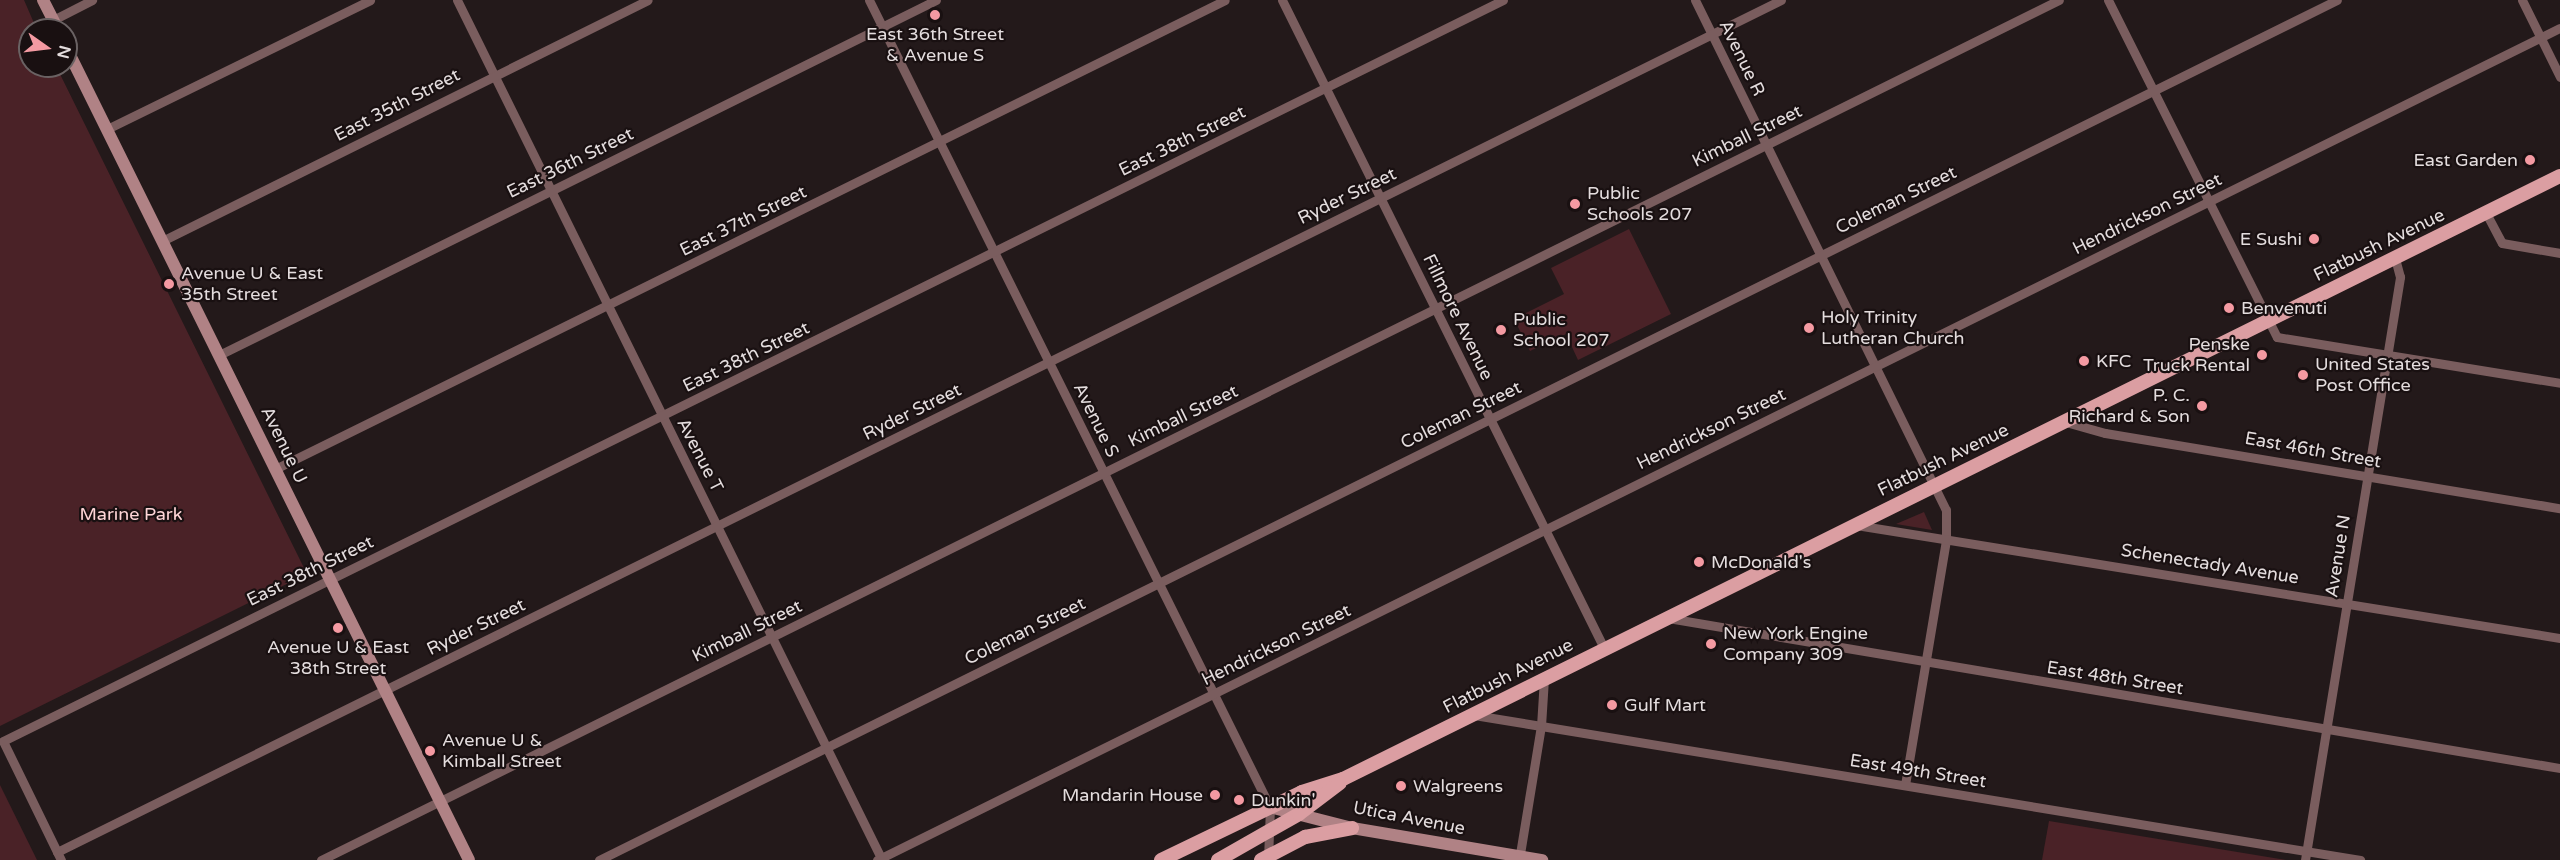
<!DOCTYPE html>
<style>
body{margin:0}
#map{position:relative;width:2560px;height:860px;overflow:hidden;background:#23191a;font-family:"Varela Round",sans-serif}
div>[style]{position:absolute}
[style*='--x']{left:calc(var(--x)*1px);top:calc(var(--y)*1px);width:calc(var(--w)*1px);rotate:calc(var(--a)*1deg)}
.green>*{inset:0;background:#4a2227}
.minor>*{height:9px;margin:-4.5px;padding:0 4.5px;transform-origin:4.5px;border-radius:4.5px;background:#7a5d5e}
.secondary>*{height:12px;margin:-6px;padding:0 6px;transform-origin:6px;border-radius:6px;background:#b08285}
.primary>*{height:14px;margin:-7px;padding:0 7px;transform-origin:7px;border-radius:7px;background:#db9ea2}
.dots>*{width:16px;height:16px;translate:-50% -50%;box-sizing:border-box;border:3px solid #191011;border-radius:50%}
span{translate:-50% -50%;white-space:nowrap;text-align:center;line-height:1.15;-webkit-text-stroke:4.5px #191011;paint-order:stroke}
.poi-label{font-size:18px;color:#e4ddde}
.right{translate:-100% -50%;text-align:right}
.left{translate:0 -50%;text-align:left}
.street-label{font-size:18px;color:#e4ddde}
.park-label{font-size:18px;color:#fed5d7}
.north{position:absolute;left:18px;top:18px;width:60px;height:60px;box-sizing:border-box;background:#191011;border:2px solid #6a6263;border-radius:50%;rotate:104deg;font-size:16px;font-weight:700;line-height:24px;text-align:center;color:#e4ddde}
.north::after{content:'';display:block;margin:auto;width:21px;height:27px;background:#f49aa2;clip-path:polygon(50% 0,100% 100%,50% 72%,0 100%)}
</style>
<div id="map">
<div class="green">
<i style="clip-path:polygon(0 0,24px 0,37px 30px,30px 30px,30px 66px,56px 66px,307px 574px,0 726px)"></i>
<i style="clip-path:polygon(1629px 229px,1671px 314px,1578px 360px,1566px 334px,1530px 351px,1514px 319px,1564px 294px,1551px 268px)"></i>
<i style="clip-path:polygon(1924px 512px,1932px 530px,1896px 524px)"></i>
<i style="clip-path:polygon(0 785px,37px 860px,0 860px)"></i>
<i style="clip-path:polygon(2049px 821px,2286px 860px,2042px 860px)"></i>
</div>
<div class="minor">
<i style="--x:457;--y:0;--w:959;--a:63.7"></i>
<i style="--x:869;--y:0;--w:901;--a:63.58"></i>
<i style="--x:1270;--y:807;--w:53;--a:92.2"></i>
<i style="--x:1282;--y:0;--w:724;--a:63.58"></i>
<i style="--x:1695;--y:0;--w:568;--a:63.8"></i>
<i style="--x:1946;--y:510;--w:30;--a:90"></i>
<i style="--x:1946;--y:540;--w:248;--a:99.5"></i>
<i style="--x:2108;--y:0;--w:377;--a:63.4"></i>
<i style="--x:2277;--y:337;--w:287;--a:9.2"></i>
<i style="--x:2522;--y:0;--w:86;--a:63.7"></i>
<i style="--x:53;--y:20;--w:44;--a:-27.1"></i>
<i style="--x:107;--y:129;--w:293;--a:-26.1"></i>
<i style="--x:2486;--y:213;--w:34;--a:62"></i>
<i style="--x:2502;--y:243;--w:59;--a:9.8"></i>
<i style="--x:162;--y:241;--w:542;--a:-26.38"></i>
<i style="--x:219;--y:355;--w:800;--a:-26.34"></i>
<i style="--x:2062;--y:421;--w:45;--a:15.6"></i>
<i style="--x:2105;--y:433;--w:461;--a:9.4"></i>
<i style="--x:275;--y:469;--w:1059;--a:-26.27"></i>
<i style="--x:1856;--y:525;--w:713;--a:9.12"></i>
<i style="--x:1668;--y:618;--w:905;--a:9.55"></i>
<i style="--x:1474;--y:715;--w:898;--a:9.29"></i>
<i style="--x:57;--y:852;--w:1923;--a:-26.3"></i>
<i style="--x:61;--y:860;--w:132;--a:-116"></i>
<i style="--x:3;--y:741;--w:1673;--a:-26.29"></i>
<i style="--x:321;--y:860;--w:1939;--a:-26.33"></i>
<i style="--x:599;--y:860;--w:1939;--a:-26.33"></i>
<i style="--x:877;--y:860;--w:1877;--a:-26.31"></i>
<i style="--x:1519;--y:860;--w:136;--a:-80.7"></i>
<i style="--x:1541;--y:726;--w:48;--a:-86.4"></i>
<i style="--x:2305;--y:860;--w:591;--a:-80.74"></i>
<i style="--x:2400;--y:277;--w:20;--a:-105"></i>
</div>
<div class="secondary">
<i style="--x:43;--y:0;--w:34;--a:63"></i>
<i style="--x:66;--y:47;--w:907;--a:63.63"></i>
<i style="--x:1270;--y:807;--w:85;--a:14.4"></i>
<i style="--x:1352;--y:828;--w:193;--a:9.6"></i>
</div>
<div class="primary">
<i style="--x:1161;--y:860;--w:157;--a:-25.7"></i>
<i style="--x:1302;--y:792;--w:43;--a:-17.6"></i>
<i style="--x:1343;--y:779;--w:1358;--a:-26.36"></i>
<i style="--x:1218;--y:860;--w:93;--a:-29.6"></i>
<i style="--x:1299;--y:814;--w:51;--a:-37.1"></i>
<i style="--x:1261;--y:860;--w:50;--a:-27.6"></i>
<i style="--x:1305;--y:837;--w:48;--a:-10.8"></i>
</div>
<div class="dots">
<i style="left:935px;top:15px;background:#f49aa2"></i>
<i style="left:2530px;top:160px;background:#f49aa2"></i>
<i style="left:1575px;top:204px;background:#f49aa2"></i>
<i style="left:2314px;top:239px;background:#f49aa2"></i>
<i style="left:169px;top:284px;background:#f49aa2"></i>
<i style="left:2229px;top:308px;background:#f49aa2"></i>
<i style="left:1809px;top:328px;background:#f49aa2"></i>
<i style="left:1501px;top:330px;background:#f49aa2"></i>
<i style="left:2262px;top:355px;background:#f49aa2"></i>
<i style="left:2084px;top:361px;background:#f49aa2"></i>
<i style="left:2303px;top:375px;background:#f49aa2"></i>
<i style="left:2202px;top:406px;background:#f49aa2"></i>
<i style="left:1699px;top:562px;background:#f49aa2"></i>
<i style="left:338px;top:628px;background:#f49aa2"></i>
<i style="left:1711px;top:644px;background:#f49aa2"></i>
<i style="left:1612px;top:705px;background:#f49aa2"></i>
<i style="left:430px;top:751px;background:#f49aa2"></i>
<i style="left:1401px;top:786px;background:#f49aa2"></i>
<i style="left:1215px;top:795px;background:#f49aa2"></i>
<i style="left:1239px;top:800px;background:#f49aa2"></i>
</div>
<div class="poi-label">
<span style="left:935px;top:45px">East 36th Street<br>&amp; Avenue S</span>
<span class="right" style="left:2518px;top:160px">East Garden</span>
<span class="left" style="left:1587px;top:204px">Public<br>Schools 207</span>
<span class="right" style="left:2302px;top:239px">E Sushi</span>
<span class="left" style="left:181px;top:284px">Avenue U &amp; East<br>35th Street</span>
<span class="left" style="left:2241px;top:308px">Benvenuti</span>
<span class="left" style="left:1821px;top:328px">Holy Trinity<br>Lutheran Church</span>
<span class="left" style="left:1513px;top:330px">Public<br>School 207</span>
<span class="right" style="left:2250px;top:355px">Penske<br>Truck Rental</span>
<span class="left" style="left:2096px;top:361px">KFC</span>
<span class="left" style="left:2315px;top:375px">United States<br>Post Office</span>
<span class="right" style="left:2190px;top:406px">P. C.<br>Richard &amp; Son</span>
<span class="left" style="left:1711px;top:562px">McDonald's</span>
<span class="left" style="left:1723px;top:644px">New York Engine<br>Company 309</span>
<span style="left:338px;top:658px">Avenue U &amp; East<br>38th Street</span>
<span class="left" style="left:1624px;top:705px">Gulf Mart</span>
<span class="left" style="left:442px;top:751px">Avenue U &amp;<br>Kimball Street</span>
<span class="left" style="left:1413px;top:786px">Walgreens</span>
<span class="right" style="left:1203px;top:795px">Mandarin House</span>
<span class="left" style="left:1251px;top:800px">Dunkin'</span>
</div>
<div class="street-label">
<span style="left:1742px;top:58px;rotate:64deg">Avenue R</span>
<span style="left:397px;top:105px;rotate:-27deg">East 35th Street</span>
<span style="left:1747px;top:136px;rotate:-26deg">Kimball Street</span>
<span style="left:1182px;top:141px;rotate:-26deg">East 38th Street</span>
<span style="left:570px;top:163px;rotate:-26deg">East 36th Street</span>
<span style="left:1347px;top:196px;rotate:-26deg">Ryder Street</span>
<span style="left:1896px;top:200px;rotate:-26deg">Coleman Street</span>
<span style="left:2147px;top:214px;rotate:-26deg">Hendrickson Street</span>
<span style="left:743px;top:221px;rotate:-26deg">East 37th Street</span>
<span style="left:2379px;top:245px;rotate:-26deg">Flatbush Avenue</span>
<span style="left:1458px;top:317px;rotate:64deg">Fillmore Avenue</span>
<span style="left:746px;top:357px;rotate:-26deg">East 38th Street</span>
<span style="left:912px;top:412px;rotate:-26deg">Ryder Street</span>
<span style="left:1461px;top:415px;rotate:-26deg">Coleman Street</span>
<span style="left:1183px;top:416px;rotate:-26deg">Kimball Street</span>
<span style="left:1096px;top:420px;rotate:64deg">Avenue S</span>
<span style="left:1711px;top:429px;rotate:-26deg">Hendrickson Street</span>
<span style="left:284px;top:445px;rotate:64deg">Avenue U</span>
<span style="left:2313px;top:450px;rotate:10deg">East 46th Street</span>
<span style="left:700px;top:455px;rotate:63deg">Avenue T</span>
<span style="left:1943px;top:460px;rotate:-26deg">Flatbush Avenue</span>
<span style="left:2338px;top:556px;rotate:-81deg">Avenue N</span>
<span style="left:2210px;top:564px;rotate:9deg">Schenectady Avenue</span>
<span style="left:310px;top:571px;rotate:-26deg">East 38th Street</span>
<span style="left:476px;top:627px;rotate:-26deg">Ryder Street</span>
<span style="left:747px;top:631px;rotate:-26deg">Kimball Street</span>
<span style="left:1025px;top:631px;rotate:-26deg">Coleman Street</span>
<span style="left:1276px;top:645px;rotate:-26deg">Hendrickson Street</span>
<span style="left:1508px;top:676px;rotate:-27deg">Flatbush Avenue</span>
<span style="left:2115px;top:678px;rotate:9deg">East 48th Street</span>
<span style="left:1918px;top:771px;rotate:9deg">East 49th Street</span>
<span style="left:1409px;top:818px;rotate:11deg">Utica Avenue</span>
</div>
<div class="park-label">
<span style="left:131px;top:514px">Marine Park</span>
</div>
<div class="north">N</div>
</div>
